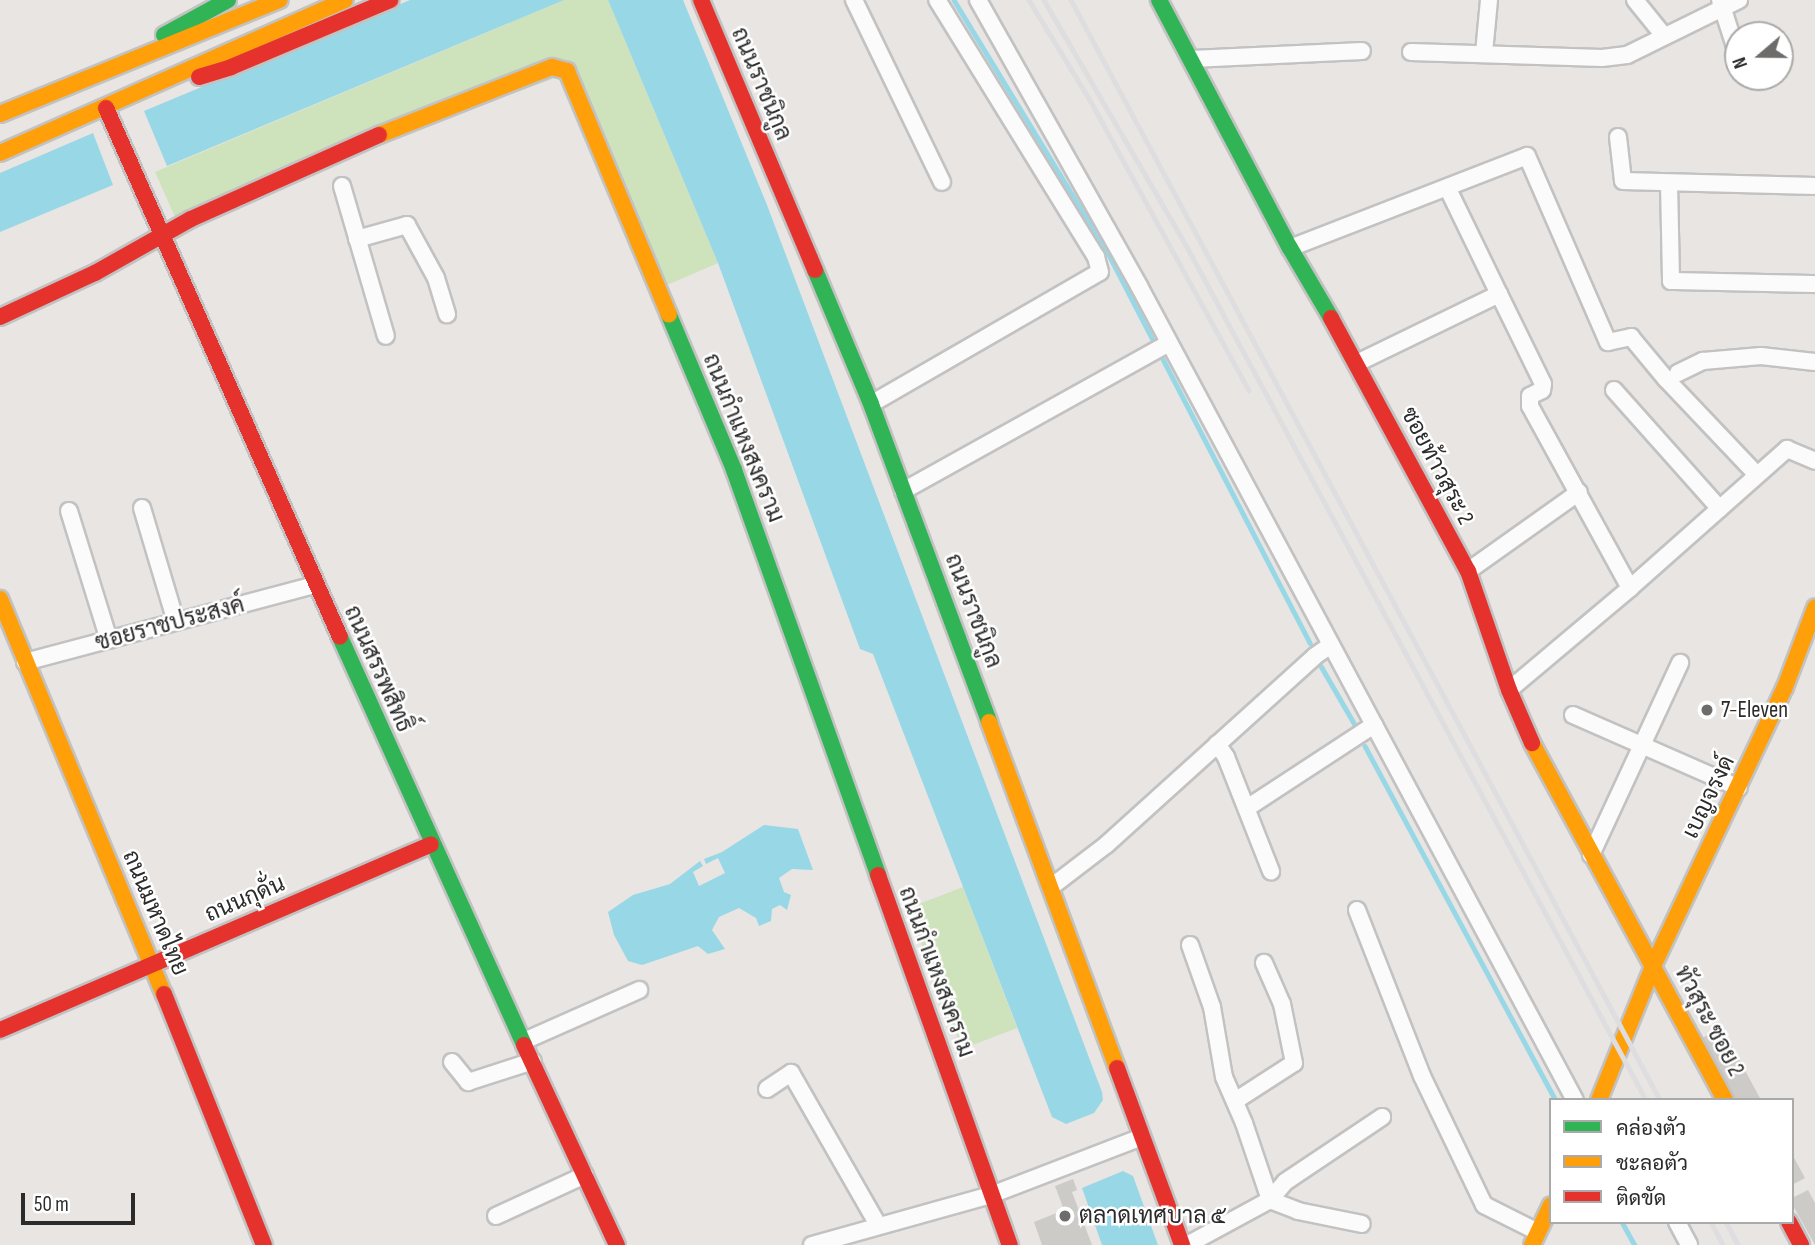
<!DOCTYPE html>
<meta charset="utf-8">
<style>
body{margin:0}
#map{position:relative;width:1815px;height:1245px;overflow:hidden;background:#e8e5e2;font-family:"Sofia Sans Condensed",Sarabun,sans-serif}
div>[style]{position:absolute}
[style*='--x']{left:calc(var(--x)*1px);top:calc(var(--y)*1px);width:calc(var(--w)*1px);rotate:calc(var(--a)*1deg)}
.green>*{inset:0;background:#cee2bc;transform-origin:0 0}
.water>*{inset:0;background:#98d8e6}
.stream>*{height:4.5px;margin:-2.25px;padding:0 2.25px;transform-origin:2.25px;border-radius:2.25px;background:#98d8e6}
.building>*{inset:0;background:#cdcbc8}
.roads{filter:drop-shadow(2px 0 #c2c2c2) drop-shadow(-2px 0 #c2c2c2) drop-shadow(0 2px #c2c2c2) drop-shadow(0 -2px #c2c2c2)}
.street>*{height:16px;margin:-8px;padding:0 8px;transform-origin:8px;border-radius:8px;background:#fcfbfb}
.fast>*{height:16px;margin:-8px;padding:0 8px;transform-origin:8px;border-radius:8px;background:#30b455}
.slow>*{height:16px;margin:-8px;padding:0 8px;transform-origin:8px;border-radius:8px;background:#ff9f0a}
.jam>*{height:16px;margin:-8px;padding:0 8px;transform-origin:8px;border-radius:8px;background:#e5322d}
.rail>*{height:4.5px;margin:-2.25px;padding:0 2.25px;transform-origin:2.25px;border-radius:2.25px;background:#dedddf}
.dots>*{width:19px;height:19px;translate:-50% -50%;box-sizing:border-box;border:4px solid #fff;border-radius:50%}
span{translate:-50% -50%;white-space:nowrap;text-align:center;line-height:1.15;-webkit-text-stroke:5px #fff;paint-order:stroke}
.street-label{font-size:23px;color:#2b2b2b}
.poi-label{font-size:23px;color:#2b2b2b}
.left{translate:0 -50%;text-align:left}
.legend{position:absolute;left:1549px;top:1098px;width:245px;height:126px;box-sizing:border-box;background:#fff;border:2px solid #aaa;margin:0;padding:9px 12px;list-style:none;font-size:21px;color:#2b2b2b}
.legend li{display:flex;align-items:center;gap:14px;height:35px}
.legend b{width:35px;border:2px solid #aaa}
.north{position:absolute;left:1724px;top:21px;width:70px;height:70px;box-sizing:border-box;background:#fff;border:2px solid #aaa;border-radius:50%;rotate:250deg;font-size:19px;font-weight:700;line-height:28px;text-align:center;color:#2b2b2b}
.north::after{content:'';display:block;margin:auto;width:24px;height:32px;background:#6d6c6b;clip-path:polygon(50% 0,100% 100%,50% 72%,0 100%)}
.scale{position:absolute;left:21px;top:1193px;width:114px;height:32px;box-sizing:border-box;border:4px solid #2b2b2b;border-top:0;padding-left:9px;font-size:21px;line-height:24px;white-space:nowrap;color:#2b2b2b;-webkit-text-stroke:5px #fff;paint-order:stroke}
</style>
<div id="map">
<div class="green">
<i style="clip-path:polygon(564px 0,608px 0,718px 263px,667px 285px,577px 70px,175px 217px,155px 172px)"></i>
<i style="left:963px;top:887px;width:151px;height:59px;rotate:69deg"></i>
</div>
<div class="water">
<i style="clip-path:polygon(410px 0,564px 0,167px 166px,144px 111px)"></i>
<i style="clip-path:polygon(608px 0,683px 0,767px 205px,1102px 1092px,1103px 1100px,1094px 1113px,1066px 1124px,1052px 1117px,873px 654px,860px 649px,718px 263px)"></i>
<i style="clip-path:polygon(93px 133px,113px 185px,0 232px,0 173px)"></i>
<i style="clip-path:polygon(764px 825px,798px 829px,813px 870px,792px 869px,779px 878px,784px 892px,791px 895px,787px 910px,780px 905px,772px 909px,771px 921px,759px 926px,756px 918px,739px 908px,719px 917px,712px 930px,725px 949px,708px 954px,698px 946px,642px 965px,628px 961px,614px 935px,608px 912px,633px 895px,670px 884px,700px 861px,703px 866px,693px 872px,699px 886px,725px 873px,718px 858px,706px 864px,704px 859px,722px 852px)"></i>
<i style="clip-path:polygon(1123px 1171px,1133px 1176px,1158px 1245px,1102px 1245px,1082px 1188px)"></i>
</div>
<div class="stream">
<i style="--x:954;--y:0;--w:296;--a:58.7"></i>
<i style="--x:1108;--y:253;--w:439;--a:62.6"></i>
<i style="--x:1321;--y:666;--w:66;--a:59.9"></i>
<i style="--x:1365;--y:746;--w:402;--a:61.7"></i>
<i style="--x:1622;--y:1222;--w:26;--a:61"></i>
</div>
<div class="building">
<i style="clip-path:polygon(1722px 1028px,1761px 1100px,1735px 1100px,1702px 1038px)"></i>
<i style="clip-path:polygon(1792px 1154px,1805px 1178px,1792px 1185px)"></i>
<i style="clip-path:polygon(1073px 1179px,1077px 1190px,1072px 1192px,1092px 1245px,1042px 1245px,1034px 1222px,1064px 1210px,1055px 1186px)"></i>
<i style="clip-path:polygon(1808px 1190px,1815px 1203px,1815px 1245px,1792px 1204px,1792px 1198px)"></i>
</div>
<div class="roads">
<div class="street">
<i style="--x:854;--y:0;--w:202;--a:64.2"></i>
<i style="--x:978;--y:0;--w:328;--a:60.6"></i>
<i style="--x:1139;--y:286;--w:923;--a:61.83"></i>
<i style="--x:1635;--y:0;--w:46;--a:51.1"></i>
<i style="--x:1720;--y:0;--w:59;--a:72.2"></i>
<i style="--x:1411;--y:52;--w:191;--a:1.8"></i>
<i style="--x:1602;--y:58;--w:25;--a:-7"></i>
<i style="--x:1627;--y:55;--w:125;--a:-26.2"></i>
<i style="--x:1484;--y:53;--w:53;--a:-84.6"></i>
<i style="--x:1192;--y:59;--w:170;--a:-2.7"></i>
<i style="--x:1618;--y:137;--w:44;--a:83.5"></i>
<i style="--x:1623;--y:181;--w:192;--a:1.5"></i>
<i style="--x:1669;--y:183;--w:98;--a:88.8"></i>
<i style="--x:1671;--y:281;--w:144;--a:1.2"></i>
<i style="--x:342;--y:186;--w:156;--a:73.7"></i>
<i style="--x:357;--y:239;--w:52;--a:-15.6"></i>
<i style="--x:407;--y:225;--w:60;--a:61.3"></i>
<i style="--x:436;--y:278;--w:38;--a:73"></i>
<i style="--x:1290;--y:248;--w:254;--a:-21.2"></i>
<i style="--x:1527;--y:156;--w:203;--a:66.5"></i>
<i style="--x:1608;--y:342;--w:24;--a:-12"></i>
<i style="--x:1631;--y:337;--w:55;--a:50.2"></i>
<i style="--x:1666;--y:379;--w:132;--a:46.5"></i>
<i style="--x:1499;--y:294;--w:100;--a:63.9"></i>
<i style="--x:1543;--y:384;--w:6;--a:99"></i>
<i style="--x:1542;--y:390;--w:13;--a:153"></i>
<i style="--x:1530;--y:396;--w:10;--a:90"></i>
<i style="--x:1530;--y:406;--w:208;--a:61.2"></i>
<i style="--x:1357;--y:363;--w:158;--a:-25.9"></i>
<i style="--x:1499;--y:294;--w:117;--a:-115.9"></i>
<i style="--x:1678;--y:373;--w:28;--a:-26"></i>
<i style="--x:1703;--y:361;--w:58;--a:-4.9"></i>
<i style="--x:1761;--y:356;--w:54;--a:6.3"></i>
<i style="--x:1614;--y:390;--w:159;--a:48.3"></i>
<i style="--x:871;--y:404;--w:264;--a:-30"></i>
<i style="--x:1100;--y:272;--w:16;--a:-105"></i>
<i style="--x:1096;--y:257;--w:302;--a:-121.7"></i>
<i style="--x:903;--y:491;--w:304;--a:-29.1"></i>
<i style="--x:142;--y:508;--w:119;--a:73.4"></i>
<i style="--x:69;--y:511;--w:135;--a:72.8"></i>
<i style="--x:1468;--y:571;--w:136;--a:-35.4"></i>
<i style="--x:25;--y:662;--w:300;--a:-14.9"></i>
<i style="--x:1509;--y:690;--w:158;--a:-40.1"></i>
<i style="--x:1630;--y:588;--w:210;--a:-41.5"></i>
<i style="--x:1787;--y:449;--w:30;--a:23"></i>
<i style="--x:1573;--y:715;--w:181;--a:23.7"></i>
<i style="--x:1217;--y:744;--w:16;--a:55"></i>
<i style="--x:1226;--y:757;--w:123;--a:68.5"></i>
<i style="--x:1247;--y:808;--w:152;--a:-33.2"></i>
<i style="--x:1591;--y:855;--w:212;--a:-65.1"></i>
<i style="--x:1051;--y:887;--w:69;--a:-37.4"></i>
<i style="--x:1106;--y:845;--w:282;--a:-42.1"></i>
<i style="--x:1315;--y:656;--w:19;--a:-35"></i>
<i style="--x:1357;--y:910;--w:178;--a:68.6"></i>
<i style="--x:1422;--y:1076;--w:143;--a:64.3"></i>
<i style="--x:1484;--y:1205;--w:60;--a:26.6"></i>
<i style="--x:1190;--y:945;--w:66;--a:70.5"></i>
<i style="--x:1212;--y:1007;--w:71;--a:80.3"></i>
<i style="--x:1224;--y:1077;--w:50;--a:66.5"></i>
<i style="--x:1244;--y:1123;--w:81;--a:71.3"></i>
<i style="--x:1270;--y:1200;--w:23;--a:-50"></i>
<i style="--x:1285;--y:1182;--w:117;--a:-33.8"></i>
<i style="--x:524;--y:1041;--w:126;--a:-23.9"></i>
<i style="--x:452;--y:1062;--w:26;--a:51"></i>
<i style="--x:468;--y:1082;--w:68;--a:-17.9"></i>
<i style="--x:767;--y:1089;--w:29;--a:-34"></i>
<i style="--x:791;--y:1073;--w:175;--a:60.2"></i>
<i style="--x:1235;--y:1101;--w:70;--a:-32.8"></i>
<i style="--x:1294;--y:1063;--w:60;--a:-101.5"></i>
<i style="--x:1282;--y:1004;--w:45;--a:-113.7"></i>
<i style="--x:496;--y:1216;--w:98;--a:-24.7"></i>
<i style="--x:1677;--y:1222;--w:26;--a:62"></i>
<i style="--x:812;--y:1245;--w:186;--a:-15.6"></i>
<i style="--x:991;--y:1195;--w:162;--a:-21"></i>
<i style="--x:1187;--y:1245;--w:94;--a:-28.5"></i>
<i style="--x:1270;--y:1200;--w:30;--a:21"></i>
<i style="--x:1298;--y:1211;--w:65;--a:11.5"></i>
</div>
<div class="fast">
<i style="--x:1159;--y:0;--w:280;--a:62.2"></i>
<i style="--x:1290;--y:248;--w:81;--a:59.6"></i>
<i style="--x:164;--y:35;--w:73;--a:-28.7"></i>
<i style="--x:815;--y:270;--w:145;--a:67.3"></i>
<i style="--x:871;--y:404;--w:339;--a:69.6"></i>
<i style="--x:669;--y:315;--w:168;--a:67.2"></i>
<i style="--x:734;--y:470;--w:430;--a:70.4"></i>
<i style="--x:340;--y:637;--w:448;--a:65.7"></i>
</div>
<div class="slow">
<i style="--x:0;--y:114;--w:302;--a:-22.2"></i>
<i style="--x:379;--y:135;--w:186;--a:-21.5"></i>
<i style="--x:552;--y:67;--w:16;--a:15"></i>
<i style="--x:567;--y:71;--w:264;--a:67.3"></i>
<i style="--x:0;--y:153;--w:377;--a:-23.9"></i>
<i style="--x:0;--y:599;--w:428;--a:67.5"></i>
<i style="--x:989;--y:722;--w:369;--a:69.7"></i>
<i style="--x:1532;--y:743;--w:406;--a:61.6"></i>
<i style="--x:1599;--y:1100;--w:147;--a:-68"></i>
<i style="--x:1654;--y:964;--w:306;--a:-64.7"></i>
<i style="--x:1785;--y:687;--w:85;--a:-69.2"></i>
<i style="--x:1532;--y:1245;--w:44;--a:-64.6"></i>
</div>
<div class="jam">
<i style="--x:701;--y:0;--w:293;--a:67.1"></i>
<i style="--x:199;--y:77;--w:34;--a:-17"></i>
<i style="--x:231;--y:67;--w:173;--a:-22.8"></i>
<i style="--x:106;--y:108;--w:578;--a:66.14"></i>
<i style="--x:0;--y:317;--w:105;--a:-24.9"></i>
<i style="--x:95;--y:273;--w:110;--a:-29.4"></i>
<i style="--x:191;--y:219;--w:206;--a:-24.1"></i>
<i style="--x:1331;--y:318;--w:288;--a:61.6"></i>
<i style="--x:1468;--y:571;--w:126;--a:71"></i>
<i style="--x:1509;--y:690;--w:58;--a:66.5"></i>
<i style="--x:878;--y:875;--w:393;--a:70.4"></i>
<i style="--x:164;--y:994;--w:270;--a:68.3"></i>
<i style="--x:0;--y:1030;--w:469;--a:-23.3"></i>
<i style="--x:524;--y:1045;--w:221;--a:65.1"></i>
<i style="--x:1117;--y:1068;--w:189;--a:69.8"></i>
<i style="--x:1789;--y:1222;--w:26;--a:62"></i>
</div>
</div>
<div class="rail">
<i style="--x:1029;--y:0;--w:117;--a:58.6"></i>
<i style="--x:1090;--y:100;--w:331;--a:61.3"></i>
<i style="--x:1044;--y:0;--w:283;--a:59.9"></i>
<i style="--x:1186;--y:245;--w:971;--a:61.72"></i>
<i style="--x:1071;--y:0;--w:1248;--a:61.83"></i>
<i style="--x:1711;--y:1222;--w:26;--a:62"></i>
<i style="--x:1726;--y:1222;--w:26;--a:62"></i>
</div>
<div class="dots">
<i style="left:1707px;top:710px;background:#6d6c6b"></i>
<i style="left:1065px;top:1216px;background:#6d6c6b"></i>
</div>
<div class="street-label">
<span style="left:761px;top:84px;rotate:67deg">ถนนราชนิกูล</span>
<span style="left:743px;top:438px;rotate:68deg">ถนนกำแหงสงคราม</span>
<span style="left:1437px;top:466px;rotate:62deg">ซอยท้าวสุระ 2</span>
<span style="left:973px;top:611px;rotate:69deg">ถนนราชนิกูล</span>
<span style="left:170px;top:624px;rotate:-15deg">ซอยราชประสงค์</span>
<span style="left:378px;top:669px;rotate:66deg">ถนนสรรพสิทธิ์</span>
<span style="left:1709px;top:797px;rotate:-64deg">เบญจรงด์</span>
<span style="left:245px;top:899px;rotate:-23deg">ถนนกุดั่น</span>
<span style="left:155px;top:913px;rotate:67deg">ถนนมหาดไทย</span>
<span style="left:936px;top:972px;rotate:70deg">ถนนกำแหงสงคราม</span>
<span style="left:1709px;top:1021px;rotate:62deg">ทัวสุระ ซอย 2</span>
</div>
<div class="poi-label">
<span class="left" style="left:1721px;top:710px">7-Eleven</span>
<span class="left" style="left:1079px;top:1216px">ตลาดเทศบาล ๕</span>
</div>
<ul class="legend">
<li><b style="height:9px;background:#30b455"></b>คล่องตัว</li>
<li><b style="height:9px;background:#ff9f0a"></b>ชะลอตัว</li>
<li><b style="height:9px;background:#e5322d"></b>ติดขัด</li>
</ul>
<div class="north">N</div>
<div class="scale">50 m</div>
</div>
